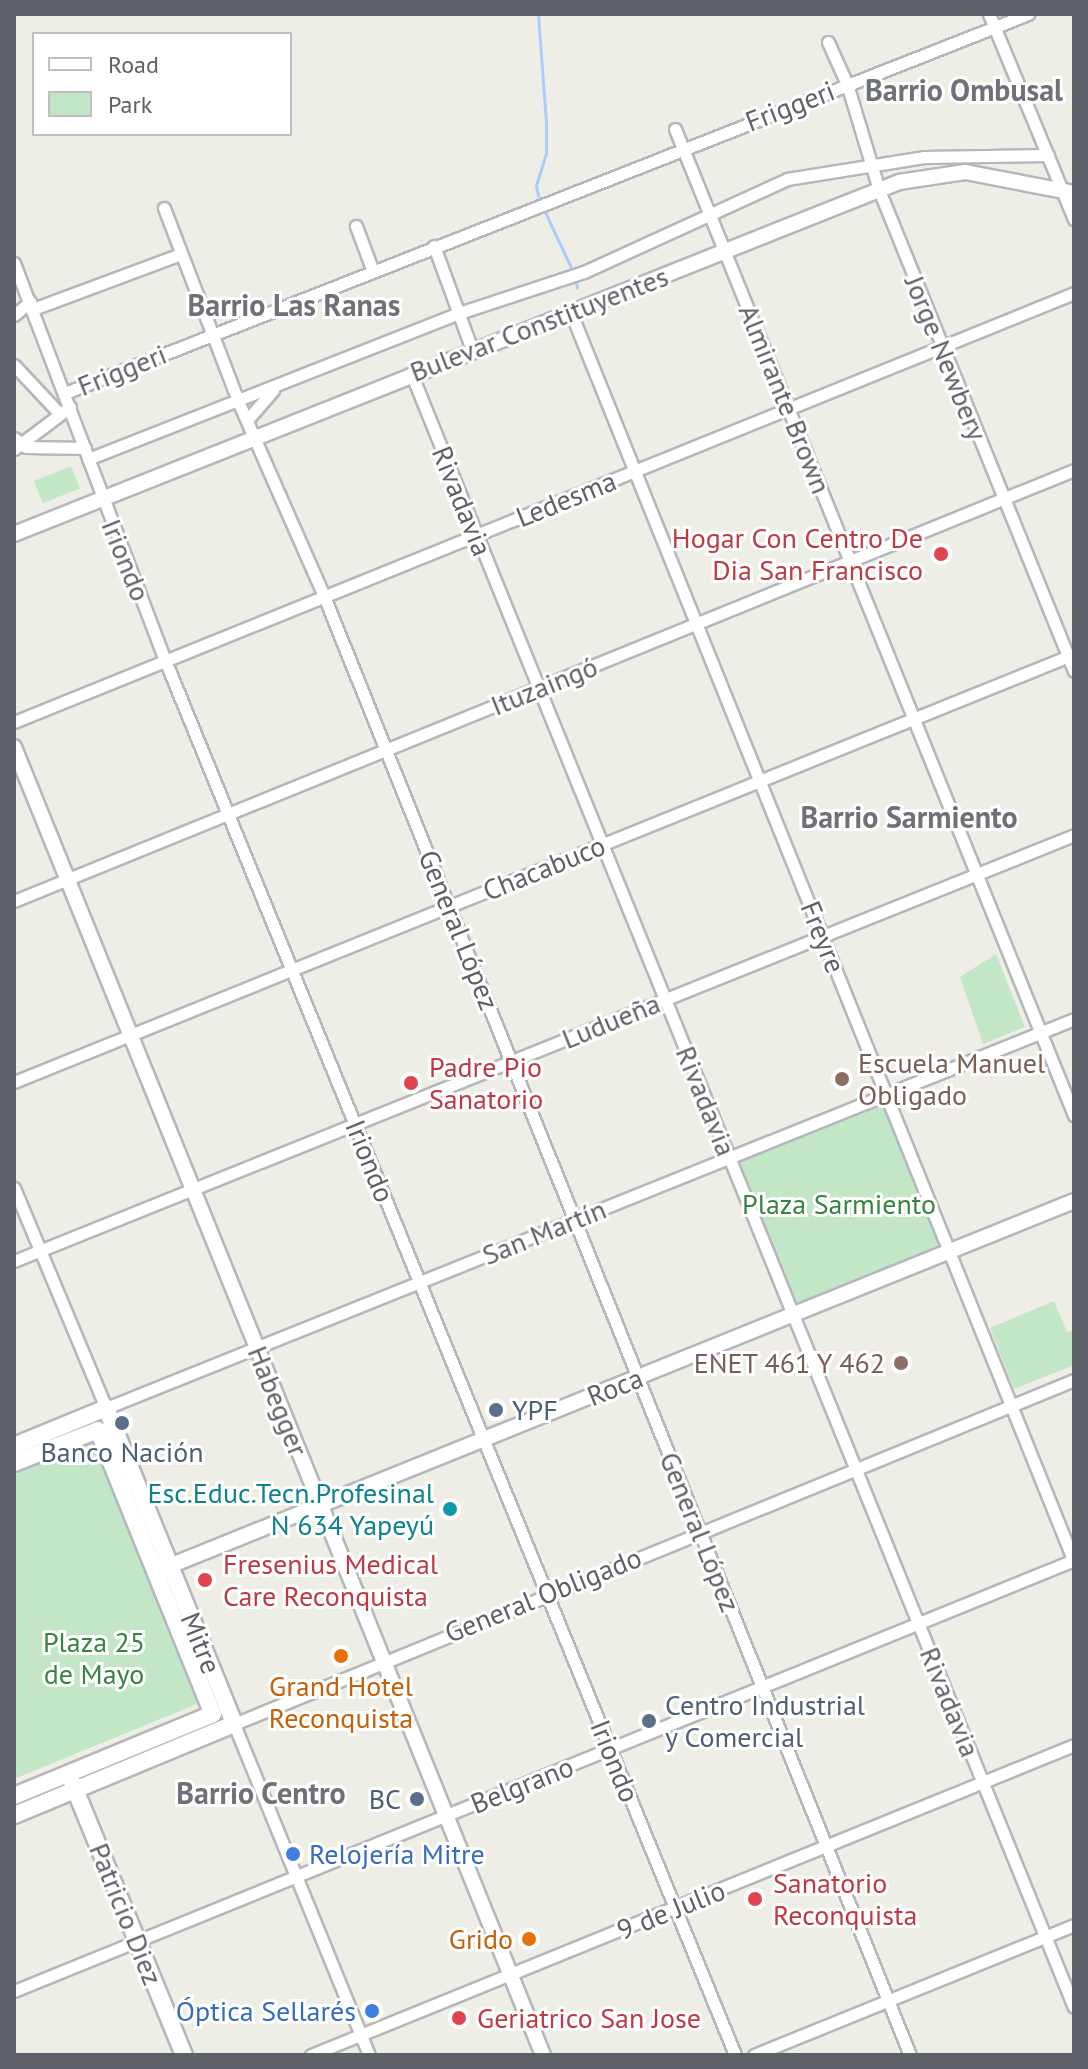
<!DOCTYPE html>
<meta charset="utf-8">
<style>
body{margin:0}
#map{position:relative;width:1088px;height:2069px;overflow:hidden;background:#efeee6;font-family:"PT Sans",sans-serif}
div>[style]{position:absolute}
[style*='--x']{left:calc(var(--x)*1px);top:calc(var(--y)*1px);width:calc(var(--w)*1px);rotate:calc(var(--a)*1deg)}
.green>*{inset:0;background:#c3e6c7;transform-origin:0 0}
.stream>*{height:3px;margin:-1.5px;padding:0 1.5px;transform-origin:1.5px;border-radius:1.5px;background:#a9cefd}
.roads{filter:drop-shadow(2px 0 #b6b7bc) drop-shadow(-2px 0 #b6b7bc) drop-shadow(0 2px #b6b7bc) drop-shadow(0 -2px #b6b7bc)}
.minor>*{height:11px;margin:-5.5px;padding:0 5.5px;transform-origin:5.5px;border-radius:5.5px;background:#fff}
.tertiary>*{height:14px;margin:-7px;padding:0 7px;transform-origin:7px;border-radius:7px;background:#fff}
.secondary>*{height:16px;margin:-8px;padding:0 8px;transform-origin:8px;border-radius:8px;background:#fff}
.dots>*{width:22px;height:22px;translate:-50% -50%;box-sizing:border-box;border:4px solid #fff;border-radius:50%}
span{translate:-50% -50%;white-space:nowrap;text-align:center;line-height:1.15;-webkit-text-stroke:6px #fff;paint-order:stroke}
.street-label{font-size:28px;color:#5d6066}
.health-label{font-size:28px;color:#be3a42}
.right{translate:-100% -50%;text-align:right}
.left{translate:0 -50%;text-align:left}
.education-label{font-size:28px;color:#785e54}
.park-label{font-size:28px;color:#378343}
.service-label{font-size:28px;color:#4e5e75}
.culture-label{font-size:28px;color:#0d838f}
.food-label{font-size:28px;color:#c56008}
.shop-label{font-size:28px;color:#366cbe}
.neighbourhood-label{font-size:30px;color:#6e7278;font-weight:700}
.frame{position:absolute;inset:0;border:16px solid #5d6066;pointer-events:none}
.legend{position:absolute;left:32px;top:32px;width:260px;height:104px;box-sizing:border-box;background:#fff;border:2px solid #bebfc2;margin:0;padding:10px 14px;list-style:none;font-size:24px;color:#5d6066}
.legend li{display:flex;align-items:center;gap:16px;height:40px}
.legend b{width:40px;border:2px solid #bebfc2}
</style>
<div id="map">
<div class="green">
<i style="left:71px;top:466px;width:24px;height:40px;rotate:68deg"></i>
<i style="clip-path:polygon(996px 954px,1025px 1027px,983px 1044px,960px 977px)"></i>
<i style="left:883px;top:1103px;width:154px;height:157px;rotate:68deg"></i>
<i style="clip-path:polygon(1054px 1301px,1067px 1332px,1074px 1330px,1074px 1365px,1014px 1389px,990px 1328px)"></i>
<i style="clip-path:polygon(94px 1439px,197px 1704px,14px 1779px,14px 1472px)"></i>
</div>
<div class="stream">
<i style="--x:538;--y:14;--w:109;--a:85.8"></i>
<i style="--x:546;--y:123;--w:30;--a:90"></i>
<i style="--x:546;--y:153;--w:34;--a:107"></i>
<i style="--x:536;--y:186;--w:18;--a:77"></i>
<i style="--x:544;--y:210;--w:68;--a:64.9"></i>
<i style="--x:575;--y:279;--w:9;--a:77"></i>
</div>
<div class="roads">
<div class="minor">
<i style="--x:989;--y:14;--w:222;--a:67.5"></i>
<i style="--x:828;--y:42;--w:46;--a:65.7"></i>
<i style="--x:847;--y:84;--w:111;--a:73.2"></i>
<i style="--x:879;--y:190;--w:519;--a:67.93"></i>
<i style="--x:675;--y:129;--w:1064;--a:67.97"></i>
<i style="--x:164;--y:208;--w:207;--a:69"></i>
<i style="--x:238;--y:401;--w:213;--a:66.2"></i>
<i style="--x:324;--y:596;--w:1572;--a:68.12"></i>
<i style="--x:356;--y:226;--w:46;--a:69.6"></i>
<i style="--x:434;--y:246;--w:111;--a:69.9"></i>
<i style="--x:14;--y:263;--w:425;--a:69.2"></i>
<i style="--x:165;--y:660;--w:1507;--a:67.77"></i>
<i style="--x:33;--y:309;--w:158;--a:-20.4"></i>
<i style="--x:571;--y:313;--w:1346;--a:68.06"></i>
<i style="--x:14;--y:315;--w:21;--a:-39"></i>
<i style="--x:14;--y:365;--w:64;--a:46.9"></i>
<i style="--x:411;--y:373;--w:1763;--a:67.92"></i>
<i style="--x:65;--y:393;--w:1035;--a:-21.48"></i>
<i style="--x:248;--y:419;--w:38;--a:-49"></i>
<i style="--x:14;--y:438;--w:15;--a:37"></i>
<i style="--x:26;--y:447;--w:59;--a:1"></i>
<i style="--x:14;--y:449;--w:70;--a:-36.9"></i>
<i style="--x:88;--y:459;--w:399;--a:-21.5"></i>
<i style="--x:459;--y:313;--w:132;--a:-18.2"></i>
<i style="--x:584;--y:272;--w:223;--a:-24.6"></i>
<i style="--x:787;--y:179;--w:139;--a:-9.1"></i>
<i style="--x:924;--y:157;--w:124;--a:-0.9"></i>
<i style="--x:14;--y:722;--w:1144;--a:-22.03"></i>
<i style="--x:14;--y:901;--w:1144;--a:-22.13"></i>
<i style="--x:14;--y:1082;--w:1143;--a:-21.99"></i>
<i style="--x:14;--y:1188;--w:238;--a:67.3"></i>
<i style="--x:106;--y:1408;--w:1043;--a:-21.89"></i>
<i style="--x:14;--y:1261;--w:1142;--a:-21.89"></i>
<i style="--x:14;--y:1991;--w:1144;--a:-22.13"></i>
<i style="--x:311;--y:2055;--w:824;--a:-22.11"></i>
<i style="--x:369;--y:2055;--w:357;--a:-112.2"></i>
<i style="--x:234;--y:1724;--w:908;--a:-22.27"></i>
<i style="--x:754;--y:2055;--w:345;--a:-22.1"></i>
</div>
<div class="tertiary">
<i style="--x:14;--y:534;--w:952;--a:-21.69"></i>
<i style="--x:899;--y:182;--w:67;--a:-8.6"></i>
<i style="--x:965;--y:172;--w:111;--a:10.9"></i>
<i style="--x:14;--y:747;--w:1411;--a:67.98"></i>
<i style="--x:162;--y:1569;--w:983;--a:-21.97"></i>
</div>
<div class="secondary">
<i style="--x:14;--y:1446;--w:100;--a:-22.4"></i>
<i style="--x:106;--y:1408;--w:341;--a:67.9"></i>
<i style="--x:234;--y:1724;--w:238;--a:157.5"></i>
<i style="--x:14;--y:1463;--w:90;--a:-21.4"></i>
<i style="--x:98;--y:1430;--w:306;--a:68"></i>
<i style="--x:213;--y:1714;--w:215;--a:157.6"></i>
<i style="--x:72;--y:1782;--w:295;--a:67.7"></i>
</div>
</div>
<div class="dots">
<i style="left:941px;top:554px;background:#e0444e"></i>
<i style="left:842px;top:1079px;background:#8d6e63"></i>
<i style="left:411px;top:1083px;background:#e0444e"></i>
<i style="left:901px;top:1363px;background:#8d6e63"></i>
<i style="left:496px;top:1410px;background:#5c6f8a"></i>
<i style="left:122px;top:1423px;background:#5c6f8a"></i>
<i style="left:450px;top:1509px;background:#0f9aa8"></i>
<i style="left:205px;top:1580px;background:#e0444e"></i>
<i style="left:341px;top:1656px;background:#e8710a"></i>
<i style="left:649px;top:1721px;background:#5c6f8a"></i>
<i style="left:417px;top:1799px;background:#5c6f8a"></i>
<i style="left:293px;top:1854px;background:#3f7fe0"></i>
<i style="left:755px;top:1899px;background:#e0444e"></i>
<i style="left:529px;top:1939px;background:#e8710a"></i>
<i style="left:372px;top:2011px;background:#3f7fe0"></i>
<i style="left:459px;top:2018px;background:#e0444e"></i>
</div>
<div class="street-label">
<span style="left:790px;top:106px;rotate:-21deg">Friggeri</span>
<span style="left:539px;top:324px;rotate:-21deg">Bulevar Constituyentes</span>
<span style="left:946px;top:358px;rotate:68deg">Jorge Newbery</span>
<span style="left:122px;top:370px;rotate:-22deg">Friggeri</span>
<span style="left:785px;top:399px;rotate:68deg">Almirante Brown</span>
<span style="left:566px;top:499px;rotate:-22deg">Ledesma</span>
<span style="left:462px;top:501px;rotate:68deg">Rivadavia</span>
<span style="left:126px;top:560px;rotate:68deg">Iriondo</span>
<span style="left:544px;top:686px;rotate:-22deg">Ituzaingó</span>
<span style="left:544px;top:868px;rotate:-22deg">Chacabuco</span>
<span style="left:459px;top:930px;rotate:68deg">General López</span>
<span style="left:823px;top:937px;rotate:68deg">Freyre</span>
<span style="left:611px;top:1021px;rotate:-22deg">Ludueña</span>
<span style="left:706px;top:1101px;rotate:68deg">Rivadavia</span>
<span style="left:370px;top:1161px;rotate:68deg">Iriondo</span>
<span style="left:544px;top:1232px;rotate:-22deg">San Martín</span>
<span style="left:615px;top:1387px;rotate:-22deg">Roca</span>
<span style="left:278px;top:1401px;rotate:68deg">Habegger</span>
<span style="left:700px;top:1532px;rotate:68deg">General López</span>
<span style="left:543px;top:1595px;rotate:-22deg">General Obligado</span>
<span style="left:201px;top:1643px;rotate:68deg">Mitre</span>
<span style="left:950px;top:1702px;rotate:68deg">Rivadavia</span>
<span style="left:615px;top:1761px;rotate:68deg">Iriondo</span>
<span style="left:522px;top:1785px;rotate:-22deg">Belgrano</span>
<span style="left:671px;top:1910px;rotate:-22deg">9 de Julio</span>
<span style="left:126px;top:1914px;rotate:68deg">Patricio Diez</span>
</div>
<div class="health-label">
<span class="right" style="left:923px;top:554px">Hogar Con Centro De<br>Dia San Francisco</span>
<span class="left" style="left:429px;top:1083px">Padre Pio<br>Sanatorio</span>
<span class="left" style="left:223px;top:1580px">Fresenius Medical<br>Care Reconquista</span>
<span class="left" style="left:773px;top:1899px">Sanatorio<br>Reconquista</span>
<span class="left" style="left:477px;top:2018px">Geriatrico San Jose</span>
</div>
<div class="education-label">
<span class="left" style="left:858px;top:1079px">Escuela Manuel<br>Obligado</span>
<span class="right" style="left:885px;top:1363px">ENET 461 Y 462</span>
</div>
<div class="park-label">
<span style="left:839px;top:1204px">Plaza Sarmiento</span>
<span style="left:94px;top:1658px">Plaza 25<br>de Mayo</span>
</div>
<div class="service-label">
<span class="left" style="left:512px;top:1410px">YPF</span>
<span style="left:122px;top:1452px">Banco Nación</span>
<span class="left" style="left:665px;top:1721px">Centro Industrial<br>y Comercial</span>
<span class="right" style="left:401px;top:1799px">BC</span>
</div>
<div class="culture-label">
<span class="right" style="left:434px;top:1509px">Esc.Educ.Tecn.Profesinal<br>N 634 Yapeyú</span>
</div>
<div class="food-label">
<span style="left:341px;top:1702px">Grand Hotel<br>Reconquista</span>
<span class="right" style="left:513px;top:1939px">Grido</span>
</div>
<div class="shop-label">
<span class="left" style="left:309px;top:1854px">Relojería Mitre</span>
<span class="right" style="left:356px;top:2011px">Óptica Sellarés</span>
</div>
<div class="neighbourhood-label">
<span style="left:964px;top:90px">Barrio Ombusal</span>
<span style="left:294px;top:305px">Barrio Las Ranas</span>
<span style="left:909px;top:817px">Barrio Sarmiento</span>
<span style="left:261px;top:1793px">Barrio Centro</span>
</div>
<div class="frame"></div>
<ul class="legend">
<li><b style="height:10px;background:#fff"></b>Road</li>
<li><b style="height:22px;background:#c3e6c7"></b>Park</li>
</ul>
</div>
